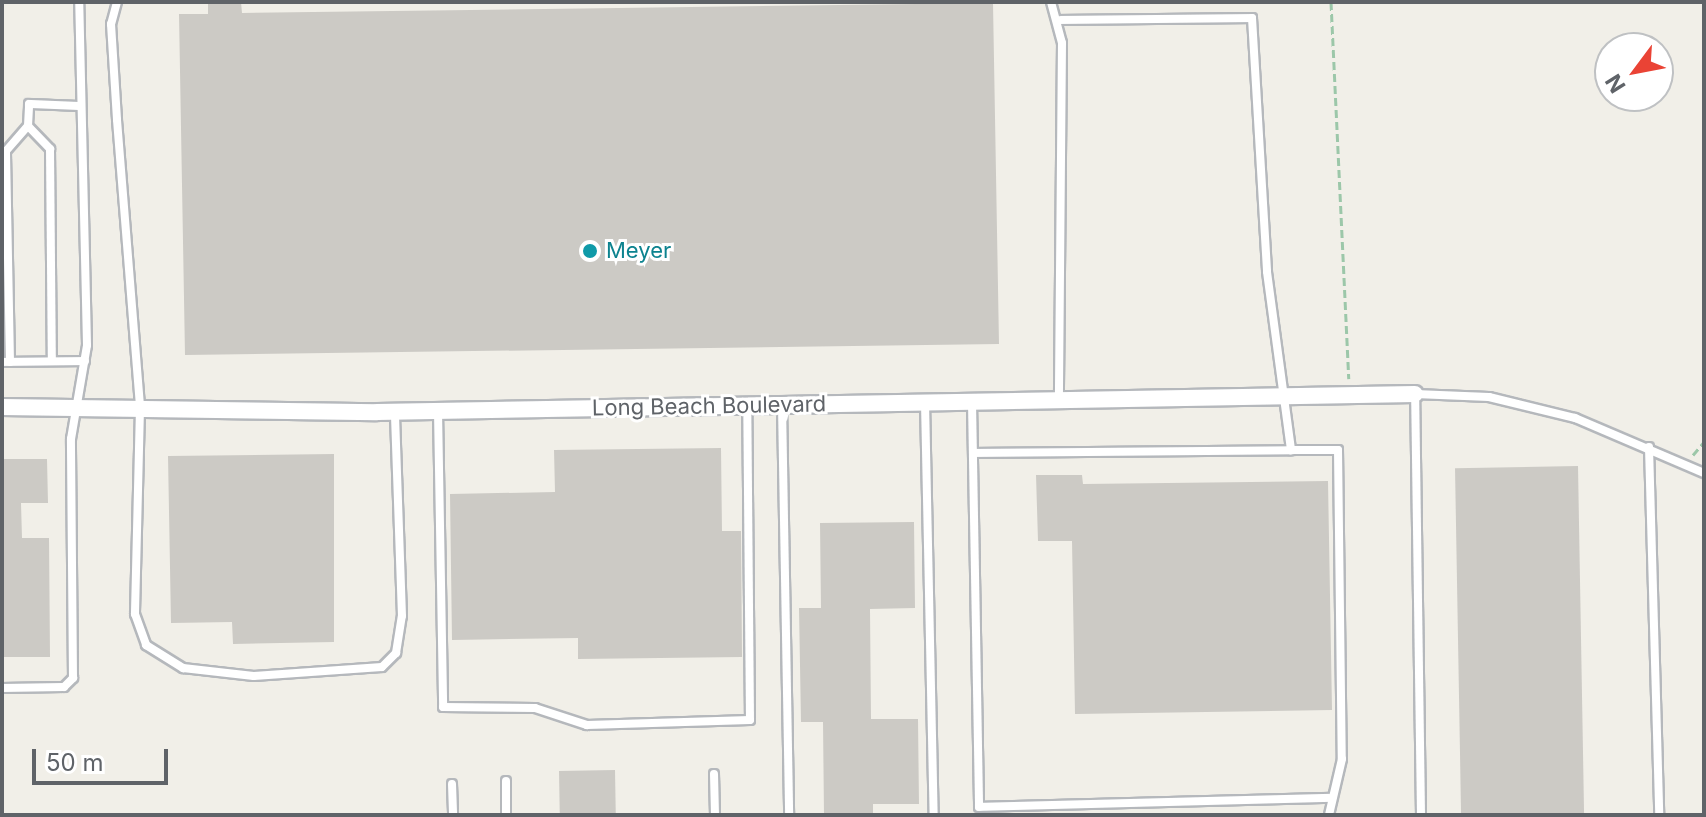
<!DOCTYPE html>
<style>
body{margin:0}
#map{position:relative;width:1706px;height:817px;overflow:hidden;background:#f1efe8;font-family:Inter,sans-serif}
div>[style]{position:absolute}
[style*='--x']{left:calc(var(--x)*1px);top:calc(var(--y)*1px);width:calc(var(--w)*1px);rotate:calc(var(--a)*1deg)}
.building>*{inset:0;background:#cccac5;transform-origin:0 0}
.path>*{height:3px;margin-top:-1.5px;transform-origin:0;background:repeating-linear-gradient(90deg,#9cc7a9 0 8px,transparent 0 12px)}
.roads{filter:drop-shadow(2px 0 #b5b8bc) drop-shadow(-2px 0 #b5b8bc) drop-shadow(0 2px #b5b8bc) drop-shadow(0 -2px #b5b8bc)}
.lane>*{height:8px;margin:-4px;padding:0 4px;transform-origin:4px;border-radius:4px;background:#fff}
.street>*{height:16px;margin:-8px;padding:0 8px;transform-origin:8px;border-radius:8px;background:#fff}
.dots>*{width:22px;height:22px;translate:-50% -50%;box-sizing:border-box;border:4px solid #fff;border-radius:50%}
span{translate:-50% -50%;white-space:nowrap;text-align:center;line-height:1.15;-webkit-text-stroke:6px #fff;paint-order:stroke}
.culture-label{font-size:22px;color:#0d838f}
.left{translate:0 -50%;text-align:left}
.street-label{font-size:22px;color:#5f6368}
.frame{position:absolute;inset:0;border:4px solid #5f6368;pointer-events:none}
.north{position:absolute;left:1594px;top:32px;width:80px;height:80px;box-sizing:border-box;background:#fff;border:2px solid #bfc1c3;border-radius:50%;rotate:238deg;font-size:22px;font-weight:700;line-height:32px;text-align:center;color:#5f6368}
.north::after{content:'';display:block;margin:auto;width:28px;height:36px;background:#ea4335;clip-path:polygon(50% 0,100% 100%,50% 72%,0 100%)}
.scale{position:absolute;left:32px;top:749px;width:136px;height:36px;box-sizing:border-box;border:4px solid #5f6368;border-top:0;padding-left:10px;font-size:24px;line-height:28px;white-space:nowrap;color:#5f6368;-webkit-text-stroke:6px #fff;paint-order:stroke}
</style>
<div id="map">
<div class="building">
<i style="clip-path:polygon(208px 2px,241px 2px,242px 13px,993px 3px,999px 344px,185px 355px,179px 14px,208px 14px)"></i>
<i style="clip-path:polygon(721px 448px,722px 531px,741px 531px,742px 657px,578px 659px,578px 638px,452px 640px,450px 494px,555px 492px,554px 450px)"></i>
<i style="clip-path:polygon(334px 454px,334px 642px,233px 644px,232px 622px,171px 623px,168px 456px)"></i>
<i style="clip-path:polygon(2px 459px,47px 459px,48px 503px,21px 503px,22px 538px,49px 538px,50px 657px,2px 657px)"></i>
<i style="left:1578px;top:466px;width:349px;height:123px;rotate:89deg"></i>
<i style="clip-path:polygon(1036px 475px,1082px 475px,1083px 484px,1328px 481px,1332px 710px,1075px 714px,1072px 541px,1038px 541px)"></i>
<i style="clip-path:polygon(914px 522px,915px 608px,870px 609px,871px 719px,918px 719px,919px 804px,873px 804px,873px 815px,824px 815px,823px 722px,801px 722px,799px 608px,821px 608px,820px 523px)"></i>
<i style="left:615px;top:770px;width:45px;height:56px;rotate:89deg"></i>
</div>
<div class="path">
<i style="--x:1331;--y:2;--w:377;--a:87.3"></i>
<i style="--x:1693;--y:455;--w:17;--a:-50"></i>
</div>
<div class="roads">
<div class="lane">
<i style="--x:117;--y:2;--w:23;--a:105"></i>
<i style="--x:111;--y:24;--w:96;--a:86.4"></i>
<i style="--x:117;--y:120;--w:289;--a:85.4"></i>
<i style="--x:140;--y:408;--w:206;--a:91.4"></i>
<i style="--x:135;--y:614;--w:33;--a:70"></i>
<i style="--x:146;--y:645;--w:44;--a:31.9"></i>
<i style="--x:183;--y:668;--w:71;--a:6.4"></i>
<i style="--x:254;--y:676;--w:128;--a:-4"></i>
<i style="--x:382;--y:667;--w:20;--a:-45"></i>
<i style="--x:396;--y:653;--w:37;--a:-81"></i>
<i style="--x:402;--y:616;--w:204;--a:-92"></i>
<i style="--x:1051;--y:2;--w:42;--a:75"></i>
<i style="--x:1062;--y:43;--w:356;--a:90.5"></i>
<i style="--x:1061;--y:20;--w:191;--a:-0.6"></i>
<i style="--x:1252;--y:18;--w:254;--a:86.6"></i>
<i style="--x:1267;--y:272;--w:180;--a:82.3"></i>
<i style="--x:1291;--y:450;--w:47;--a:0"></i>
<i style="--x:1338;--y:450;--w:309;--a:89.3"></i>
<i style="--x:1342;--y:759;--w:57;--a:103.1"></i>
<i style="--x:28;--y:126;--w:32;--a:46"></i>
<i style="--x:50;--y:149;--w:212;--a:89.5"></i>
<i style="--x:2;--y:362;--w:83;--a:-0.7"></i>
<i style="--x:10;--y:362;--w:211;--a:-91.1"></i>
<i style="--x:6;--y:151;--w:33;--a:-49"></i>
<i style="--x:28;--y:126;--w:22;--a:-87"></i>
<i style="--x:29;--y:104;--w:52;--a:2.2"></i>
<i style="--x:925;--y:402;--w:413;--a:88.8"></i>
<i style="--x:972;--y:402;--w:405;--a:89"></i>
<i style="--x:979;--y:807;--w:350;--a:-1.5"></i>
<i style="--x:782;--y:405;--w:410;--a:89"></i>
<i style="--x:438;--y:411;--w:296;--a:89"></i>
<i style="--x:443;--y:707;--w:92;--a:0.6"></i>
<i style="--x:535;--y:708;--w:55;--a:18.1"></i>
<i style="--x:587;--y:725;--w:163;--a:-1.8"></i>
<i style="--x:750;--y:720;--w:314;--a:-90.5"></i>
<i style="--x:1649;--y:447;--w:368;--a:88.4"></i>
<i style="--x:973;--y:453;--w:318;--a:-0.5"></i>
<i style="--x:2;--y:688;--w:62;--a:-0.9"></i>
<i style="--x:64;--y:687;--w:13;--a:-45"></i>
<i style="--x:73;--y:678;--w:239;--a:-90.5"></i>
<i style="--x:71;--y:439;--w:95;--a:-80.3"></i>
<i style="--x:87;--y:345;--w:343;--a:-91.3"></i>
<i style="--x:714;--y:774;--w:41;--a:88.6"></i>
<i style="--x:506;--y:781;--w:34;--a:90"></i>
<i style="--x:452;--y:784;--w:31;--a:88"></i>
<i style="--x:1421;--y:815;--w:421;--a:-90.8"></i>
<i style="--x:1415;--y:394;--w:74;--a:2.3"></i>
<i style="--x:1489;--y:397;--w:89;--a:13.7"></i>
<i style="--x:1575;--y:418;--w:140;--a:23.1"></i>
</div>
<div class="street">
<i style="--x:2;--y:407;--w:375;--a:0.8"></i>
<i style="--x:377;--y:412;--w:1038;--a:-0.99"></i>
</div>
</div>
<div class="dots">
<i style="left:590px;top:251px;background:#0f9aa8"></i>
</div>
<div class="culture-label">
<span class="left" style="left:606px;top:251px">Meyer</span>
</div>
<div class="street-label">
<span style="left:709px;top:406px;rotate:-1deg">Long Beach Boulevard</span>
</div>
<div class="frame"></div>
<div class="north">N</div>
<div class="scale">50 m</div>
</div>
